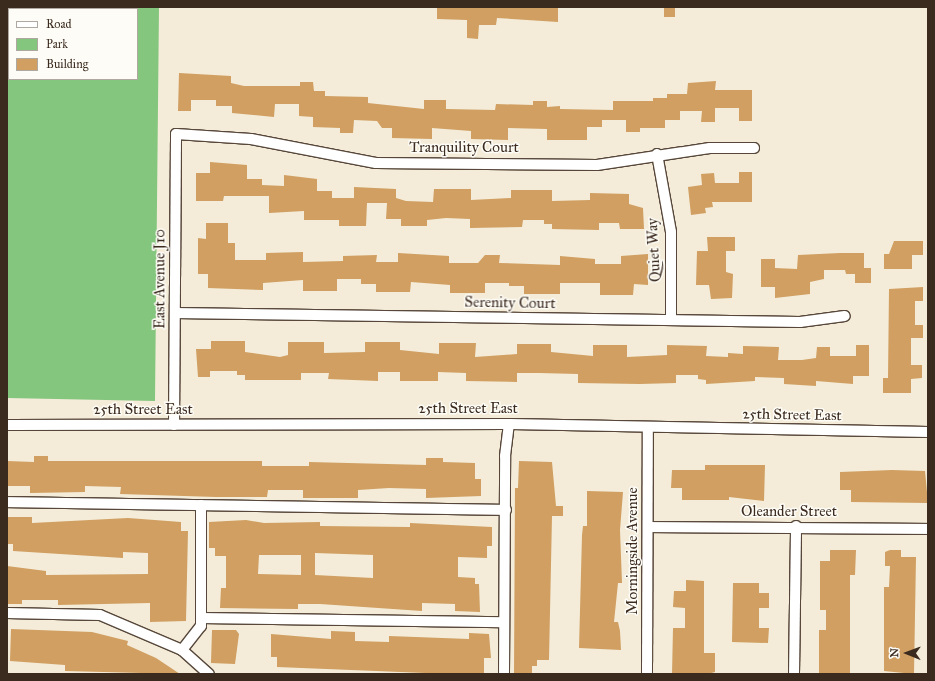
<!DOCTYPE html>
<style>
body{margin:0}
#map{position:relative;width:935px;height:681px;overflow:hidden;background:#f4ecd8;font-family:"IM FELL Great Primer",serif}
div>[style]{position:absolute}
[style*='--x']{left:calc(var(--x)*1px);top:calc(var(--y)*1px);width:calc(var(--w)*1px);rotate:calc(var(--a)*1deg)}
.green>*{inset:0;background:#85c67f}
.building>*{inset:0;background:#d09f61;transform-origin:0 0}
.roads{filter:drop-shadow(1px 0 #57473a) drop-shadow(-1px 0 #57473a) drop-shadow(0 1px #57473a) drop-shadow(0 -1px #57473a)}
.street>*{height:10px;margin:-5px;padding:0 5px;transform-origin:5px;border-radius:5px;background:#fff}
span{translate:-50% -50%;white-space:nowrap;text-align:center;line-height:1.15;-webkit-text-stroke:3px #fdfcf7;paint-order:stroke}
.street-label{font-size:15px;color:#3b2a1e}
.frame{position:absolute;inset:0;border:8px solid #3b2a1e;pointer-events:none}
.legend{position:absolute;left:8px;top:8px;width:130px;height:72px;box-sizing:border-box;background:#fdfcf7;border:1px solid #afa8a0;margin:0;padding:5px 7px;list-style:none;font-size:12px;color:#3b2a1e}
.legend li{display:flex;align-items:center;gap:8px;height:20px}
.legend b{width:20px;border:1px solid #afa8a0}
.north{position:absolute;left:887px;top:633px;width:40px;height:40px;-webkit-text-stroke:3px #fdfcf7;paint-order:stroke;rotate:271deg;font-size:11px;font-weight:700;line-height:16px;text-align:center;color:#3b2a1e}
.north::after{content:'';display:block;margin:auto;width:14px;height:18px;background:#3b2a1e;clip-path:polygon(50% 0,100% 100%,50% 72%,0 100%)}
</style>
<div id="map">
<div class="green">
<i style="clip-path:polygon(evenodd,7px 7px,159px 7px,155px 401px,7px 398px,7px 7px,9px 9px,137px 9px,137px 79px,9px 79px,9px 9px)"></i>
</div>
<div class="building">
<i style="clip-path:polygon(437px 7px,558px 7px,558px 22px,497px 18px,496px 25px,479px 25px,478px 39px,467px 38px,467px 20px,437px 19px)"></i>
<i style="left:664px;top:7px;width:11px;height:10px"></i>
<i style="clip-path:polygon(179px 73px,231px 76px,231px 83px,244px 86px,300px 86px,300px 82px,313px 82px,314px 91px,325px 91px,325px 96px,368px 97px,368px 103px,424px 109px,424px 100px,446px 100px,446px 109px,495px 110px,496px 104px,533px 105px,533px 101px,547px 101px,547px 107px,560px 106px,560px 109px,613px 110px,613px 101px,653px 101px,653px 98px,667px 98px,667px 94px,687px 94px,688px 83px,716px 81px,715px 90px,752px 90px,752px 121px,739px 121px,739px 108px,715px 108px,715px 122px,701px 122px,702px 111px,680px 111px,680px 120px,665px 120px,665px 128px,640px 128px,640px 132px,626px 132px,626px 120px,602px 120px,602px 127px,587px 127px,587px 140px,547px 140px,547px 129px,508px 128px,508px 140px,471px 139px,471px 131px,432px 128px,432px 139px,392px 138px,392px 128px,382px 128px,377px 121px,354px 120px,353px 133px,340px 133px,340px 128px,313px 127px,313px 117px,299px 116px,299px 104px,275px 104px,274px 117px,232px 113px,232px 106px,216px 106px,216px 100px,191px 100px,191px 111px,178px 111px)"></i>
<i style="clip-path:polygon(210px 162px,247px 165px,247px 179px,262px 179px,262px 185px,284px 186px,284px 175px,317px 179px,317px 191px,332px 191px,332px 198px,354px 198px,354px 187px,396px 189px,396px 198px,406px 201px,433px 202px,434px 189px,471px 189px,471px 200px,511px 198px,511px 190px,552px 190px,552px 201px,590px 200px,590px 193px,629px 194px,629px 204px,643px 208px,644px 229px,620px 229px,619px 223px,599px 223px,599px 230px,552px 229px,552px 224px,544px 224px,544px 220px,523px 220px,522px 227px,470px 228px,470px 219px,446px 218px,427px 220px,427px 226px,401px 226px,401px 219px,386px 219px,387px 203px,367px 203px,366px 226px,339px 226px,339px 220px,304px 220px,304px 211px,269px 213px,269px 196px,224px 196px,223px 201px,196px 201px,196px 173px,210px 173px)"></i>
<i style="clip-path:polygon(739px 172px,752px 172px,752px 202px,712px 202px,713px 207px,705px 208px,706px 213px,691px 215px,688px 187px,702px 185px,701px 174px,714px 173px,715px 183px,739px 183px)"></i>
<i style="clip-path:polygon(206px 223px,228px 223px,228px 243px,235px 243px,235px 260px,266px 260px,266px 253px,303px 252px,303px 262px,343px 261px,343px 256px,377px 255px,376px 262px,398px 262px,398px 253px,449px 256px,449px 263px,478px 263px,485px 255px,500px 255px,499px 263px,560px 265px,560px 256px,595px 259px,595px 264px,621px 264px,621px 256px,648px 254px,648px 285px,634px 284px,633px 295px,600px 295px,600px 283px,560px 283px,560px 294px,524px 294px,524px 286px,509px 286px,509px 283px,485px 283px,485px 293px,450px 293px,450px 285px,411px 282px,410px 292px,376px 292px,376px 284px,361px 284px,361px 279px,337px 279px,337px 291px,303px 291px,303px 280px,263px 283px,263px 290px,208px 288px,208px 274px,198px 274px,198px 238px,206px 239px)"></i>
<i style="clip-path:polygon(707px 237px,735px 237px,735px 251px,726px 251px,726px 272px,733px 274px,732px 298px,711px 299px,709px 285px,696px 285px,697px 251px,708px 251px)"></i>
<i style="clip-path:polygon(894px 241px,923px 241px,923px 255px,912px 255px,912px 269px,884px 269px,884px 254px,889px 254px)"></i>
<i style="clip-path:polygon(840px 253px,864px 253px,864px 268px,871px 268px,871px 283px,855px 283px,855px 274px,846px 274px,845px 270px,824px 270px,824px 279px,810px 282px,810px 294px,775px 298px,775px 287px,761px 287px,761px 259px,775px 259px,775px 268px,797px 269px,798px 255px)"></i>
<i style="clip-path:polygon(923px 287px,923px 301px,915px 301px,915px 325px,923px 325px,923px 338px,911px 338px,911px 365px,922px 365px,922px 378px,911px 379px,911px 393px,883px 393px,883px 378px,888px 378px,889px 289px)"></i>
<i style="clip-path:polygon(211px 341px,245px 341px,245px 352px,280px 357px,288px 355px,288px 342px,324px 342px,324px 353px,365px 352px,365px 342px,400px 342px,400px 350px,439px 354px,439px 343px,476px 343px,475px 357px,517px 354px,517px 344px,551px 344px,551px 352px,593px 356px,593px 345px,627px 345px,627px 357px,667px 355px,667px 345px,707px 346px,706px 356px,728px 357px,728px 353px,743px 354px,743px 346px,779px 347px,778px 360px,802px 360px,816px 358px,817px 347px,830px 347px,830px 356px,856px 356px,856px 345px,869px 345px,869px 376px,853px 376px,853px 384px,816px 381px,816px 386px,784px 384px,784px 378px,755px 377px,755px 381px,706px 384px,706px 380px,698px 379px,698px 375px,676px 375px,676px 383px,640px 384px,578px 383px,578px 374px,539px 373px,517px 373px,517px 382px,466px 381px,466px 373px,438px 372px,438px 381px,400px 381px,400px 372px,378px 372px,378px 381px,328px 379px,329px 373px,301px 373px,301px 380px,245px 380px,245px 375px,237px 375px,237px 371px,210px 371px,210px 377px,198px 377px,196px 349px,211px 349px)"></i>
<i style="clip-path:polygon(34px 456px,48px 456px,48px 461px,262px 461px,262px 466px,309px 466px,309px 462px,426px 465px,426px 458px,443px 458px,443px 462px,475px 463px,475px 479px,481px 479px,481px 496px,426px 498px,426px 489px,389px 488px,358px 490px,358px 498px,303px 498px,303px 490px,268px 490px,267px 497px,216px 497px,120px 494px,121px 487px,85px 486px,85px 492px,30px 493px,30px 486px,7px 486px,7px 461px,34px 462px)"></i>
<i style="clip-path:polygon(519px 461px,552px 462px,556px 506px,563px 506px,563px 516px,552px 516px,549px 660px,537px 660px,537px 666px,532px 666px,532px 674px,514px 674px,515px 488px,518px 488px)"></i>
<i style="clip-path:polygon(705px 465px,765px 465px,764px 501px,729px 497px,729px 500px,682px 500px,682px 488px,671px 488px,672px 470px,705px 470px)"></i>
<i style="clip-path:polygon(892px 470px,925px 471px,928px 503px,851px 502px,851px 490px,840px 490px,840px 472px)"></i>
<i style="clip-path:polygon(587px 491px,623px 492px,620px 530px,622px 583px,618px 583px,614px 622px,618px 622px,620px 631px,621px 650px,579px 648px,582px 535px,583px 526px,587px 526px)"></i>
<i style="clip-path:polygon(7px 517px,32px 517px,32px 523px,128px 518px,181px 522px,181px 531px,188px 531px,186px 621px,150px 622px,150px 603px,58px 605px,58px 600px,22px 600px,22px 604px,7px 604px,7px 566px,46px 571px,46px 575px,148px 574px,148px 553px,123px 552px,123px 558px,13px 551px,13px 544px,7px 544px)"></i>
<i style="clip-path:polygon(evenodd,246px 520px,264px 523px,320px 522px,320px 526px,410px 527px,410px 523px,492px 527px,492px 546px,487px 546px,487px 558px,458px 557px,458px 577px,475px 578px,475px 584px,479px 584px,480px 612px,455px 611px,455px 604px,422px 603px,422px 611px,320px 604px,298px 604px,298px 609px,220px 608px,221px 588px,226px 588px,226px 556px,215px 556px,215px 548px,209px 548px,209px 522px,246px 520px,315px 553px,373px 555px,373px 578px,315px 575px,315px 553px,246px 520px,259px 555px,301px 555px,301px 575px,258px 574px,259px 555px)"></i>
<i style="clip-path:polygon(830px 550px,856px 550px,855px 575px,850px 575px,850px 674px,819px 674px,819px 630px,826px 630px,826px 610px,820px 610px,820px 561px,830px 561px)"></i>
<i style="clip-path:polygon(890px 550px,901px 550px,901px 557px,916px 557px,914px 674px,884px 671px,884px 587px,889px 587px,890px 566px,885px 566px,885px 552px)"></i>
<i style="clip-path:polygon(686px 580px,704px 581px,704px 653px,715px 653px,715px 672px,708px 674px,672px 674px,673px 628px,685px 628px,685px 608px,673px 607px,674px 591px,686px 591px)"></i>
<i style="clip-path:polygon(733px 583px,759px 583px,759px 593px,769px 593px,769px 608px,759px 608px,759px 628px,769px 628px,768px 643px,732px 642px)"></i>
<i style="clip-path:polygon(11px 629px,92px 632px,128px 641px,127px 645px,156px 658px,180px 674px,65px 671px,65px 665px,10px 661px)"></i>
<i style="clip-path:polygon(212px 630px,236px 630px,239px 634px,235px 664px,211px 663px)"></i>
<i style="clip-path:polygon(331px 631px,355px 632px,355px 641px,389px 642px,389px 636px,469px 639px,469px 633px,489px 634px,491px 658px,484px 658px,484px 674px,450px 674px,277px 667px,277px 657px,271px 657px,271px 634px,331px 639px)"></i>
</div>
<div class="roads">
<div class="street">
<i style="--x:657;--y:154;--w:79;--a:79.8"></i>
<i style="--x:671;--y:232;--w:88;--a:90"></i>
<i style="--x:175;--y:313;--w:625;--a:0.83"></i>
<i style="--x:800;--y:322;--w:45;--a:-7.6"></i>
<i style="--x:7;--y:425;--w:502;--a:-0.11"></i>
<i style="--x:509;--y:424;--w:419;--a:1.1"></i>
<i style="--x:174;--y:425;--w:291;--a:-89.6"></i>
<i style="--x:176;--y:134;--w:75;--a:3.8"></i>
<i style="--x:251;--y:139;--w:127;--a:10.9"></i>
<i style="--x:376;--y:163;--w:221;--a:0.5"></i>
<i style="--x:597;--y:165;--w:114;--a:-8.6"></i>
<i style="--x:710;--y:148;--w:44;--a:0"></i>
<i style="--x:7;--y:502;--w:499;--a:0.9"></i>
<i style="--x:649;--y:527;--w:279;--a:0.4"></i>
<i style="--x:7;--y:613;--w:93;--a:1.2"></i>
<i style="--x:100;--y:615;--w:89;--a:23.1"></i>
<i style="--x:182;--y:650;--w:36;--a:42"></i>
<i style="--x:201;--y:618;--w:303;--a:0.8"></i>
<i style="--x:182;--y:650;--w:31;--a:-52"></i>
<i style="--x:201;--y:626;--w:121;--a:-90"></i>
<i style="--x:504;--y:674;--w:218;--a:-89.7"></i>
<i style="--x:505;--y:456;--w:32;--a:-83"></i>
<i style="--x:647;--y:674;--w:247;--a:-89.8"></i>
<i style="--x:794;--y:674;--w:148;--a:-89.2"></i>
</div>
</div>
<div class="street-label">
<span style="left:464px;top:148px">Tranquility Court</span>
<span style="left:654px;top:250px;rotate:-93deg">Quiet Way</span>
<span style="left:160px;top:279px;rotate:-90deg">East Avenue J10</span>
<span style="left:510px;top:303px;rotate:1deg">Serenity Court</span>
<span style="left:468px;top:409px">25th Street East</span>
<span style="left:143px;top:410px">25th Street East</span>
<span style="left:792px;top:415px;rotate:1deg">25th Street East</span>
<span style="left:789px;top:512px">Oleander Street</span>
<span style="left:633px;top:551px;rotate:-90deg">Morningside Avenue</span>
</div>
<div class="frame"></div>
<ul class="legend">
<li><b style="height:5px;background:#fff"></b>Road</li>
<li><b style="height:11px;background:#85c67f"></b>Park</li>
<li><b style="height:11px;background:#d09f61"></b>Building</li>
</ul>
<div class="north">N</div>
</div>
